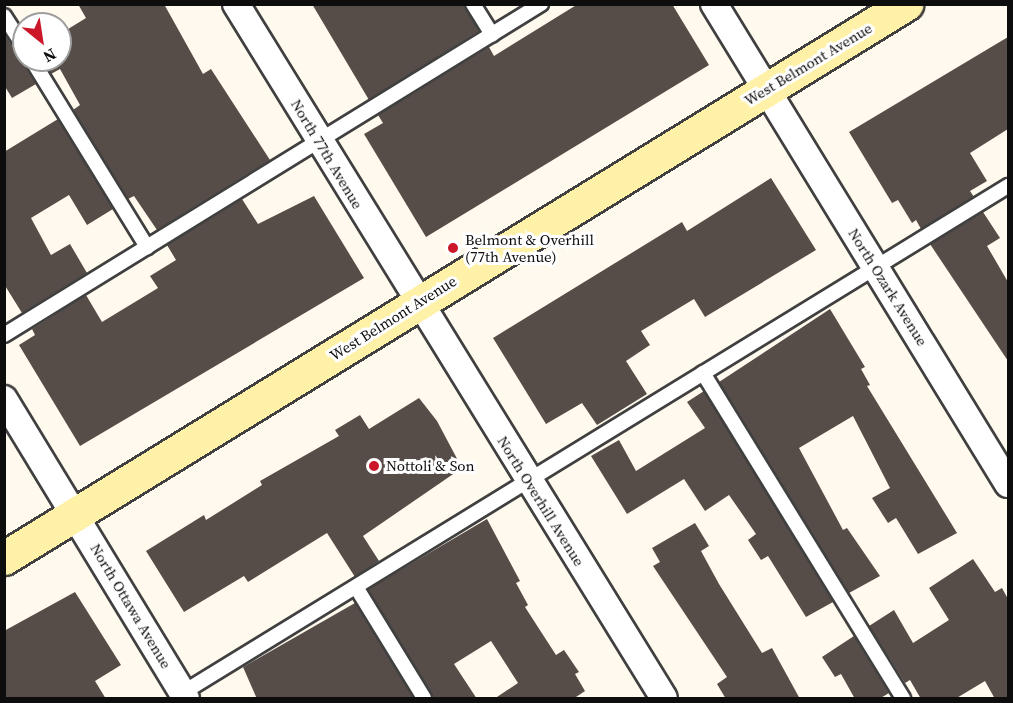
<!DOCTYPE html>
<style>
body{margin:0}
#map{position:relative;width:1013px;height:703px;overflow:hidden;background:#fffaed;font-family:"Source Serif 4",serif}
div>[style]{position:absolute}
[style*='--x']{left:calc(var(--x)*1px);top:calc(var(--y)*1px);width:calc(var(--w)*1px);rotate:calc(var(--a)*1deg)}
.building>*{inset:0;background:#574d48}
.roads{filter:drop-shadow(2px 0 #404040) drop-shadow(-2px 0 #404040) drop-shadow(0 2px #404040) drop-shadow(0 -2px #404040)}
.service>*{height:14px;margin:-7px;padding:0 7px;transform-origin:7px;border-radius:7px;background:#fff}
.minor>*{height:26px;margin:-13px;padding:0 13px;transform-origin:13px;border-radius:13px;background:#fff}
.secondary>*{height:33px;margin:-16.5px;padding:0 16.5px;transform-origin:16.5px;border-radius:16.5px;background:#fff1a8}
.dots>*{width:16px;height:16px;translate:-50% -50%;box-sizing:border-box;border:3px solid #fff;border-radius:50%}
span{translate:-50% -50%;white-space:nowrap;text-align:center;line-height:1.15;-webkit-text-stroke:6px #fff;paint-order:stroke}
.street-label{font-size:15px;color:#0d0d0d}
.poi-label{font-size:15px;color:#0d0d0d}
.left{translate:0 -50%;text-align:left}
.frame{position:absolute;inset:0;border:6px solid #0d0d0d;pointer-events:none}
.north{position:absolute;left:12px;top:12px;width:60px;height:60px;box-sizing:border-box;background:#fff;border:2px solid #9e9e9e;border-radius:50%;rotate:150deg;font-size:16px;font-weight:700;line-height:24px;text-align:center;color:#0d0d0d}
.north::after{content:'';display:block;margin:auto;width:21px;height:27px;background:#cb1729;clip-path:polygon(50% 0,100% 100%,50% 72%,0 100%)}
</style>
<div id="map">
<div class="building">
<i style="clip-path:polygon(78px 4px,164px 4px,203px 74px,211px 69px,270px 160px,157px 230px,134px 196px,128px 199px,73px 110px,80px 105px,60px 69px,51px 74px,43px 60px,60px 60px,60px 34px,86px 18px)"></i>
<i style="clip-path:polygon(312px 4px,463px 4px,479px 31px,369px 100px)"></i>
<i style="clip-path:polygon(578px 4px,672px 4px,709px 65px,426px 237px,364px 134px,383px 123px,378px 115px,489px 47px,494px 56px)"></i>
<i style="clip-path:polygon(4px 33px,36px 84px,12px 98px,4px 85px)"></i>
<i style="clip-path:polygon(1008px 37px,1008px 129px,970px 153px,987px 181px,970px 191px,974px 197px,921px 229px,916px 220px,912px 223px,898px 200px,892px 203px,849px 132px)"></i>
<i style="clip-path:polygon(58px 119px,113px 209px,87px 225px,69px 195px,31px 218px,51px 255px,70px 244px,87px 273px,22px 313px,4px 284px,4px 152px)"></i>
<i style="clip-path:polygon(771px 178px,816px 250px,705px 317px,694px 299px,641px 331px,650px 345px,626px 361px,647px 394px,597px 425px,582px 403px,546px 424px,493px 338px,682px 222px,687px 231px)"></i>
<i style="clip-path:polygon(314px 196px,364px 278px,80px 446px,19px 345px,35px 335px,32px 329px,86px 295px,102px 322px,158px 288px,150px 276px,176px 260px,167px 245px,242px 199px,258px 224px)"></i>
<i style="clip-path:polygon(983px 212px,1000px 238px,987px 246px,1008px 282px,1008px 361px,930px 244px)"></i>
<i style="clip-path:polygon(830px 309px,865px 367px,861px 369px,870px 385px,867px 386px,957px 533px,918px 554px,896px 518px,888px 523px,872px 498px,890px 488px,853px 416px,799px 448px,843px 530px,847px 528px,880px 576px,849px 593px,719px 382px)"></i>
<i style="clip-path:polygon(704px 391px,833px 602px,806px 617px,768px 556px,761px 560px,748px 540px,756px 534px,729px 495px,705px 511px,684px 479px,627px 514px,591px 456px,619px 440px,636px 471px,705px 428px,687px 402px)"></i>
<i style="clip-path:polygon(419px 398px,437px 421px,462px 468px,363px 536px,379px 561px,355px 577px,327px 533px,248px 582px,244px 576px,184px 612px,146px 551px,204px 515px,206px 520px,262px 485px,260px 481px,339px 436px,335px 430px,360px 415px,369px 429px)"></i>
<i style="clip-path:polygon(487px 519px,520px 581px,516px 583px,528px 605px,525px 607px,556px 655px,564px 650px,579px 672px,575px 674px,585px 691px,573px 699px,494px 699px,518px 683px,491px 641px,454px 664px,477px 699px,433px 699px,368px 589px)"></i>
<i style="clip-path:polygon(695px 523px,709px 546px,701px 551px,719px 584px,762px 653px,772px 648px,800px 699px,726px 699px,717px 684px,727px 677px,653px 566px,660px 562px,652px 548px)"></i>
<i style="clip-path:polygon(973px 559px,995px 592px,1002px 588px,1008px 599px,1008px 699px,995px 699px,985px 681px,955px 699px,921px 699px,910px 680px,905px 683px,869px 626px,894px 610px,913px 643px,949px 620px,929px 588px)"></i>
<i style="clip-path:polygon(75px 592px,121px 665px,95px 681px,106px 699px,4px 699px,4px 631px)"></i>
<i style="clip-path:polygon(355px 603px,414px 699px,257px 699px,243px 667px)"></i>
<i style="clip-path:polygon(854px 636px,889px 693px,879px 699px,855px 699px,841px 674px,835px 677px,822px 657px)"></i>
</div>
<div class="roads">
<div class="service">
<i style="--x:473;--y:4;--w:36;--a:58"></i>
<i style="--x:4;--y:16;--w:37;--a:57"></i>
<i style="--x:32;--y:60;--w:220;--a:58.4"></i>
<i style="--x:4;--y:335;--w:631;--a:-31.65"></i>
<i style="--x:703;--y:373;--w:382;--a:58.4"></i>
<i style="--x:356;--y:587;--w:130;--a:58.5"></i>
<i style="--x:179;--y:695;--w:973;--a:-31.55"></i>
</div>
<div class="minor">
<i style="--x:236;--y:4;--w:815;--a:58.34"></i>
<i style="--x:714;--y:4;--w:563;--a:58.51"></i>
<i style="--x:4;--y:399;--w:350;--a:58.7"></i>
</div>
<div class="secondary">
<i style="--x:4;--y:558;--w:1059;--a:-31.56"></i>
</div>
</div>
<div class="dots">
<i style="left:453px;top:248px;background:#cb1729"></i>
<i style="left:374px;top:466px;background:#cb1729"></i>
</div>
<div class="street-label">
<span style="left:808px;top:64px;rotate:-31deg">West Belmont Avenue</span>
<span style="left:327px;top:154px;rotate:59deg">North 77th Avenue</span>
<span style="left:888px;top:287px;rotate:58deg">North Ozark Avenue</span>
<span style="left:393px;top:318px;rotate:-32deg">West Belmont Avenue</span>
<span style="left:541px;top:501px;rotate:58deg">North Overhill Avenue</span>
<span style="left:131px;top:606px;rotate:59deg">North Ottawa Avenue</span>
</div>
<div class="poi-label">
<span class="left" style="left:465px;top:248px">Belmont &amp; Overhill<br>(77th Avenue)</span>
<span class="left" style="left:386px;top:466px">Nottoli &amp; Son</span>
</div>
<div class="frame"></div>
<div class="north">N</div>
</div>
